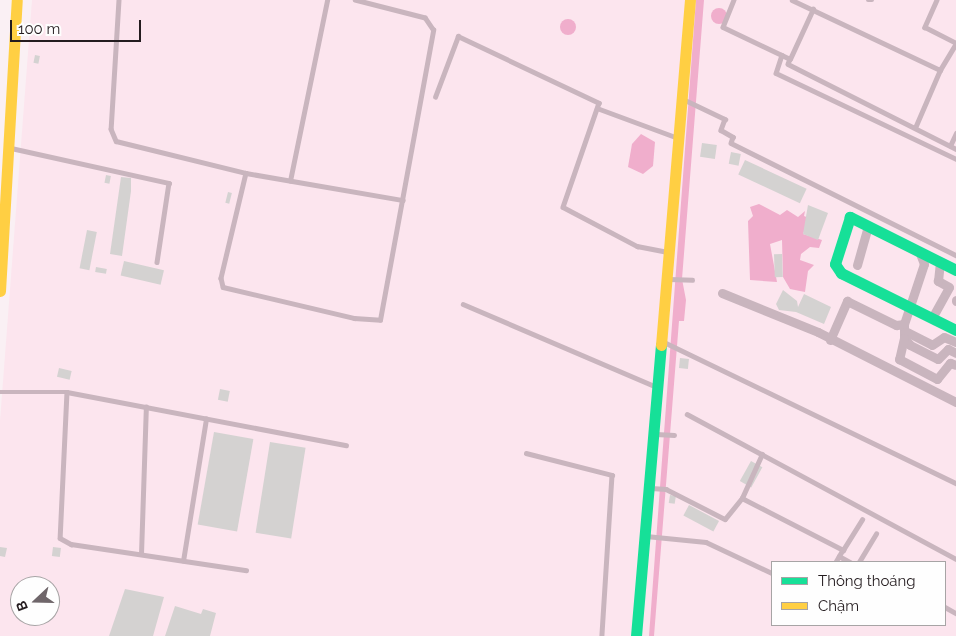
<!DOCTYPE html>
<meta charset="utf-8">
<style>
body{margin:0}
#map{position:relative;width:956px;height:636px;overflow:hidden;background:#faf0f4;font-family:Raleway,sans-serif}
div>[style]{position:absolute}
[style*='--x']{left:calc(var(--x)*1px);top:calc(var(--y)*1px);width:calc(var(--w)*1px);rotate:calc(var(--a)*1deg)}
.built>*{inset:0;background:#fce5ee}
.water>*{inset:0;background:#f0aecc}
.round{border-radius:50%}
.building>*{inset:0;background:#d4d2d1;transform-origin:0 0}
.lane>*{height:4.5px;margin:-2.25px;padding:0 2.25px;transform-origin:2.25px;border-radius:2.25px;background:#c9b5be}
.street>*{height:9px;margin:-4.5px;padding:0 4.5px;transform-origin:4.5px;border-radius:4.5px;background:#c9b5be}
.fast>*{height:11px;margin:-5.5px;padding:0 5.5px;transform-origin:5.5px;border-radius:5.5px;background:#16e098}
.slow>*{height:11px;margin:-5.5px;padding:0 5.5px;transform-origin:5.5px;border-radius:5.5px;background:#ffcf43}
span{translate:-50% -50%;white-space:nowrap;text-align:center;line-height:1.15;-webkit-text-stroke:4px #fefefe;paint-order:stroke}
.legend{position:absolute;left:771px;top:561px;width:175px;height:65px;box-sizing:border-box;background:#fefefe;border:1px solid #a7a4a5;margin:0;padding:6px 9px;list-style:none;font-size:15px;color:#241c1f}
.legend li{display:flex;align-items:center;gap:10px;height:25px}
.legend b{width:25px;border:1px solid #a7a4a5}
.north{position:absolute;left:10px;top:576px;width:50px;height:50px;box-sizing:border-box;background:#fefefe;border:1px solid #a7a4a5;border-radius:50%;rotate:249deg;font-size:14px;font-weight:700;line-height:20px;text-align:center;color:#241c1f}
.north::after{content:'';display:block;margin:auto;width:18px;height:22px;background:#6f666a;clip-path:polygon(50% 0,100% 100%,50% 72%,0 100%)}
.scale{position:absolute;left:10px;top:20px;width:131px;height:22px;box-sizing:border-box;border:2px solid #241c1f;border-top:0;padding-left:6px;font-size:15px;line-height:18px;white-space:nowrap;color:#241c1f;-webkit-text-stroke:4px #fefefe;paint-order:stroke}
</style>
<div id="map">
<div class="built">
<i style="clip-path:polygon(evenodd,32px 0,956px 0,956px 636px,0 636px,0 421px,32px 0,772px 562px,945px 562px,945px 625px,772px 625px,772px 562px,32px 0,20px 586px,50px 586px,50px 616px,20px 616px,20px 586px)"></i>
</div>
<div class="water">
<i style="clip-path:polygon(696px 0,704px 0,682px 279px,686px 300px,684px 321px,679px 321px,654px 636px,649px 636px)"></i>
<i class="round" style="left:711px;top:8px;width:16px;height:16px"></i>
<i class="round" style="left:560px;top:19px;width:16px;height:16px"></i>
<i style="clip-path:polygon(641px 134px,655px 142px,653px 166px,643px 174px,628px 167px,632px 144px)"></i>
<i style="clip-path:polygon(759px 204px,780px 215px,787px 210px,798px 217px,805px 211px,804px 216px,809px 218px,803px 234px,822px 240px,819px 248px,810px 247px,801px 254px,800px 260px,814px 265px,808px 271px,805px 292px,790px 289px,783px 277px,782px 240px,770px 244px,777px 282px,750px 280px,748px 221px,753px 216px,750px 207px)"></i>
</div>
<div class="building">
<i style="left:35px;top:55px;width:5px;height:8px;rotate:11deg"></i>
<i style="left:702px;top:143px;width:15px;height:14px;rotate:8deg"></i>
<i style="left:731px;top:152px;width:10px;height:12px;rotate:11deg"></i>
<i style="left:745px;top:160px;width:68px;height:16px;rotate:25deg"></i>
<i style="left:106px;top:175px;width:5px;height:8px;rotate:11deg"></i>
<i style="clip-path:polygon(121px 177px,131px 178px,131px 191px,122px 256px,110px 254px)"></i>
<i style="left:228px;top:192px;width:4px;height:11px;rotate:14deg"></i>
<i style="clip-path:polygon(808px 205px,828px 213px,818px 240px,803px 234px)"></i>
<i style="left:87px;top:230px;width:10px;height:39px;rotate:11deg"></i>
<i style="left:782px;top:254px;width:23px;height:8px;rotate:88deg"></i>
<i style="left:124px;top:261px;width:41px;height:15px;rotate:13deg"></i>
<i style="left:96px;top:267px;width:11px;height:5px;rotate:10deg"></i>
<i style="clip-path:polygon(783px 290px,797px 301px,798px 307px,804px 294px,831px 307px,824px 324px,796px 312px,779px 310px,776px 304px)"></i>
<i style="left:680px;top:358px;width:9px;height:10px;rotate:6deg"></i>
<i style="left:59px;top:368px;width:13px;height:9px;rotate:13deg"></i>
<i style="left:220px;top:389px;width:10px;height:11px;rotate:11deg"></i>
<i style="left:214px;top:432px;width:40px;height:94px;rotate:10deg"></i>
<i style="left:270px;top:442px;width:36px;height:92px;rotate:9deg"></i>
<i style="left:751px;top:461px;width:13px;height:23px;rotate:29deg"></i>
<i style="left:670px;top:495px;width:6px;height:8px;rotate:9deg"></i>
<i style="left:689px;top:505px;width:34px;height:12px;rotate:28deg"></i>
<i style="clip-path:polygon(0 547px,7px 548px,5px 557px,0 556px)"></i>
<i style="left:53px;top:547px;width:8px;height:9px;rotate:7deg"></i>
<i style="clip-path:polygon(125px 589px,164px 597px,153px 636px,109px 636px)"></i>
<i style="clip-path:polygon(175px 606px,201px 614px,203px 609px,216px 613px,210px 636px,165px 636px)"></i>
</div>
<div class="lane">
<i style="--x:119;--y:0;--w:129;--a:93.5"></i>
<i style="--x:111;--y:129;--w:13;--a:67"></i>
<i style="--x:116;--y:141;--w:134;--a:13.8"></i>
<i style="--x:246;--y:173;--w:159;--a:9.8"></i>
<i style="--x:734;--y:0;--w:29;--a:112"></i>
<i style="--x:723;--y:27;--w:74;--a:25.5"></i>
<i style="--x:790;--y:59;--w:55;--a:-65.3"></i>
<i style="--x:792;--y:0;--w:164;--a:25.3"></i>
<i style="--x:940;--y:70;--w:31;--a:-59"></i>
<i style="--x:868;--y:0;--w:4;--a:0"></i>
<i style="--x:937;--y:0;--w:30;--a:114"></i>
<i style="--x:925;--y:27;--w:35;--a:27"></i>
<i style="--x:782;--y:55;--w:19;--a:108"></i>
<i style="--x:776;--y:73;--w:199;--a:25.5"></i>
<i style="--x:790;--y:59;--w:5;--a:112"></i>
<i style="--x:788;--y:64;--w:188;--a:26.8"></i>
<i style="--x:435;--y:97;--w:65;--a:-69.3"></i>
<i style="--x:458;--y:36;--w:156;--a:25.4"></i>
<i style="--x:599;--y:103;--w:110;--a:109.1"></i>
<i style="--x:563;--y:207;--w:84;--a:27.8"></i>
<i style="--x:637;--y:246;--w:31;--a:11"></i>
<i style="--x:683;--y:99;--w:47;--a:25.5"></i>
<i style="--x:725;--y:119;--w:12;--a:110"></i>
<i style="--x:721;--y:130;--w:14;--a:30"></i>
<i style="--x:733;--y:137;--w:6;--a:108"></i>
<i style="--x:731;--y:143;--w:251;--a:26.5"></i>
<i style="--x:597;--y:108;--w:86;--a:20.3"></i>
<i style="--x:915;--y:128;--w:63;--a:-66.7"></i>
<i style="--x:950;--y:146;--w:14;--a:-65"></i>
<i style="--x:11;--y:148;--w:162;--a:12.5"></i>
<i style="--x:169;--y:183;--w:80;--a:98.6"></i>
<i style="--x:246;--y:173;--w:108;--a:103.4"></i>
<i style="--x:221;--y:278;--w:9;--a:77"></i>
<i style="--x:223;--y:287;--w:135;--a:13.3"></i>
<i style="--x:354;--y:318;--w:26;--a:4"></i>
<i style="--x:380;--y:320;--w:295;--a:-79.6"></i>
<i style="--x:433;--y:30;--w:14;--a:-124"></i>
<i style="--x:425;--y:18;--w:72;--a:-165.6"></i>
<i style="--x:290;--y:181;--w:185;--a:-78.4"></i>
<i style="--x:669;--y:279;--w:23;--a:2"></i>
<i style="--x:463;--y:304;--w:211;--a:23.2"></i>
<i style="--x:664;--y:342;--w:324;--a:25.8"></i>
<i style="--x:0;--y:392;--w:67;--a:0"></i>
<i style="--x:67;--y:392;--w:284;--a:10.8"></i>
<i style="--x:67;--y:392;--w:146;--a:92.7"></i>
<i style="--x:60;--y:538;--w:13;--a:29"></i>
<i style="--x:71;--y:544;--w:177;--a:8.5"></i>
<i style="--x:687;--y:414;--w:306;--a:28.3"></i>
<i style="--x:656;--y:434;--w:18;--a:3"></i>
<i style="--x:526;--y:453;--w:89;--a:14.3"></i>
<i style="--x:612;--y:475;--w:161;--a:93.6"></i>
<i style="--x:651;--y:488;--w:15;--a:4"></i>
<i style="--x:666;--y:489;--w:66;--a:27"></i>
<i style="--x:725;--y:519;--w:27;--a:-51"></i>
<i style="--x:742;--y:498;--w:114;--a:27.2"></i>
<i style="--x:843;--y:550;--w:14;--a:120"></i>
<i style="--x:742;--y:498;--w:48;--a:-65.6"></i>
<i style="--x:646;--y:536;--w:60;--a:5.7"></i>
<i style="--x:706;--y:542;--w:73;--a:25.2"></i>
<i style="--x:843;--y:550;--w:36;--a:-58"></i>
<i style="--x:141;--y:554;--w:147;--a:-88.1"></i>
<i style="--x:839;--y:556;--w:13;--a:29"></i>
<i style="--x:183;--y:561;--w:144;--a:-80.8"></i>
<i style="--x:859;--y:562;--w:33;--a:-59"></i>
<i style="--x:945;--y:607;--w:13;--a:29"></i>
</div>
<div class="street">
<i style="--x:857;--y:265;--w:41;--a:-74.2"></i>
<i style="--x:722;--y:293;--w:104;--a:22.1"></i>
<i style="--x:818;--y:332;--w:155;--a:26.9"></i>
<i style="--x:956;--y:300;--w:1;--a:90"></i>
<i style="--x:932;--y:318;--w:35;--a:-61"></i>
<i style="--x:949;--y:287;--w:13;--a:-151"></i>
<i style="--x:938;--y:281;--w:19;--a:-84"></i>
<i style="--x:904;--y:324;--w:14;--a:90"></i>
<i style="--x:904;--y:338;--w:9;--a:49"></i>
<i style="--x:910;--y:345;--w:31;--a:27"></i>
<i style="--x:938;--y:359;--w:14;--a:-45"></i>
<i style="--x:948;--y:349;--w:9;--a:27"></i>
<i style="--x:905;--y:331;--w:30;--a:27"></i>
<i style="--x:932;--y:345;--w:14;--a:-34"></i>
<i style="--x:944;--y:337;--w:13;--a:23"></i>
<i style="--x:904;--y:338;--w:22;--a:103"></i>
<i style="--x:899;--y:359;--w:43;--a:27.8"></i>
<i style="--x:937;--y:379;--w:21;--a:-51"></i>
<i style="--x:950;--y:363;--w:6;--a:18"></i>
<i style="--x:830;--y:340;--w:43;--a:-66.4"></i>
<i style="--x:847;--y:301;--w:55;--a:26.1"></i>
<i style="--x:896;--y:325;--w:8;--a:-7"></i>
<i style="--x:904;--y:324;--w:63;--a:-71.6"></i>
<i style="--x:924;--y:264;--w:14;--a:-111"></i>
</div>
<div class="fast">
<i style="--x:956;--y:270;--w:119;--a:-153.4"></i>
<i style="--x:850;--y:217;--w:49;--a:107.7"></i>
<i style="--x:835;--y:264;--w:11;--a:56"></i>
<i style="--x:841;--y:273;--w:128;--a:26.4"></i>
<i style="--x:636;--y:636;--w:292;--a:-85.1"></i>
</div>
<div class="slow">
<i style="--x:0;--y:291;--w:291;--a:-86.7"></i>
<i style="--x:661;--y:345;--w:346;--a:-85.2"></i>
</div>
<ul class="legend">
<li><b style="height:6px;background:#16e098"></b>Thông thoáng</li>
<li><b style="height:6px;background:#ffcf43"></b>Chậm</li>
</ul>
<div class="north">B</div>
<div class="scale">100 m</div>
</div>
